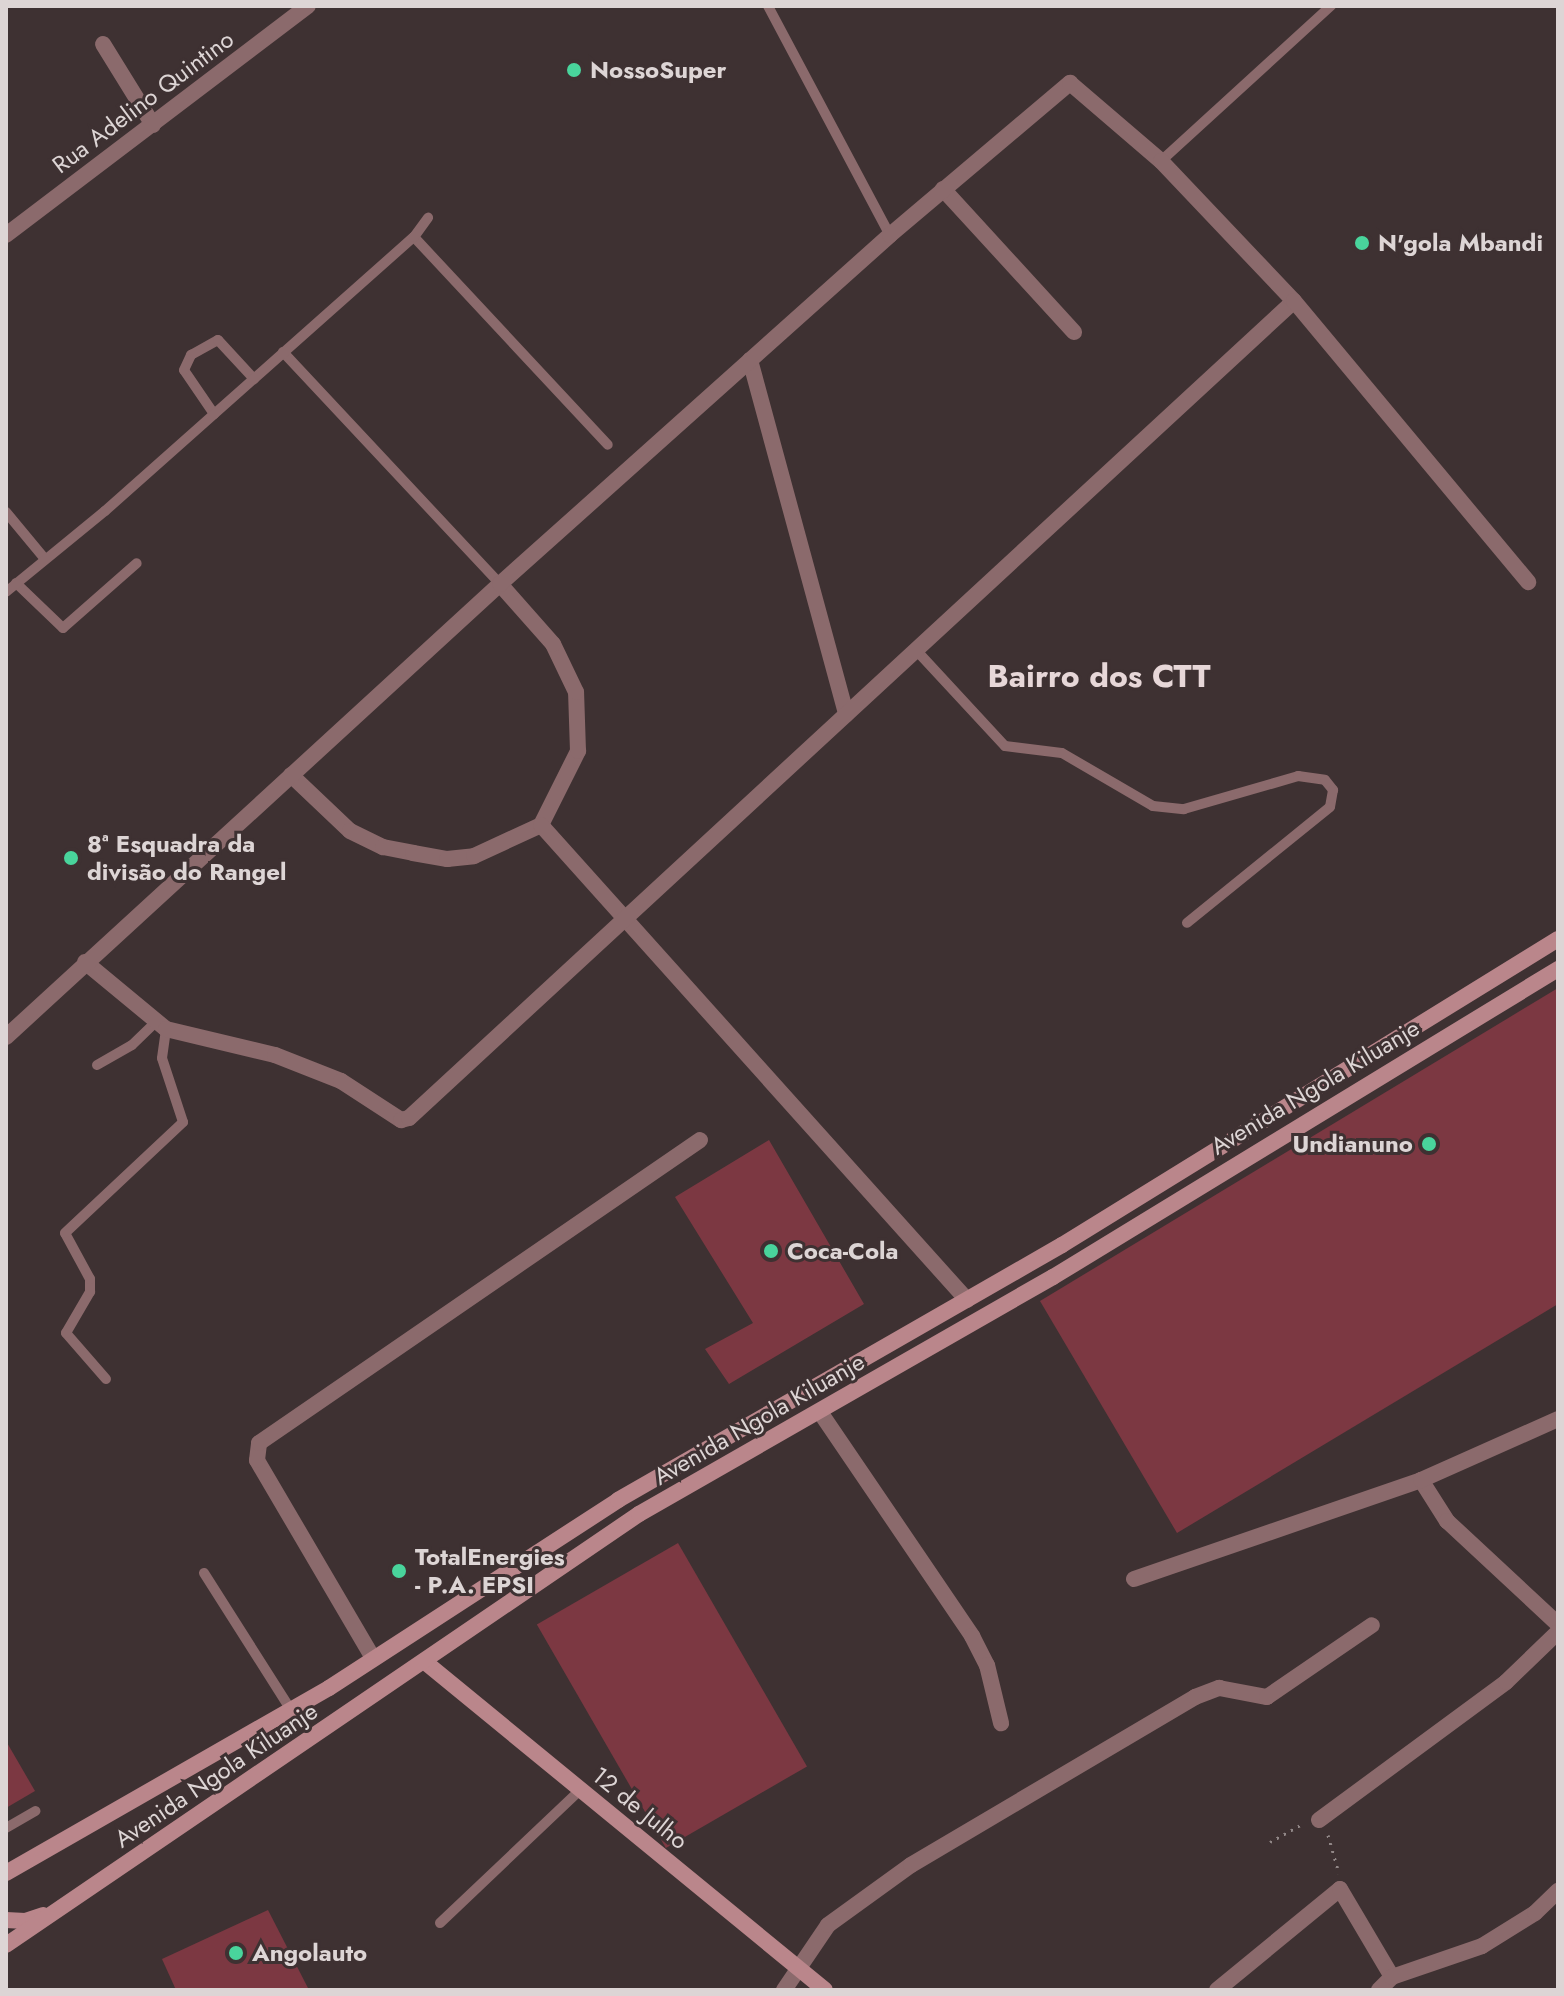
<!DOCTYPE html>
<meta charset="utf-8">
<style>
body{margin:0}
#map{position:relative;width:1564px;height:1996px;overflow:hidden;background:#3e3132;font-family:Jost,sans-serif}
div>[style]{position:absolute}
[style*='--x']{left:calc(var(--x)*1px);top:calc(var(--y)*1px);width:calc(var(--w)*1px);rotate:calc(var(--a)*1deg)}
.building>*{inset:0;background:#7c3842;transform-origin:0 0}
.path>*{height:3px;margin-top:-1.5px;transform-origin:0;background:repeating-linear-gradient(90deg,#918787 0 2px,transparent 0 8px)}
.lane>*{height:10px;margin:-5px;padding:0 5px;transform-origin:5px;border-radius:5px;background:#8b6a6c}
.street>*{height:16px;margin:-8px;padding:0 8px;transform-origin:8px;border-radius:8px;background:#8b6a6c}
.secondary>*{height:16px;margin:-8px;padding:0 8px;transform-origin:8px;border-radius:8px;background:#ba868b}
.dots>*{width:22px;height:22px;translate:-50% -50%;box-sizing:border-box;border:4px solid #3e3132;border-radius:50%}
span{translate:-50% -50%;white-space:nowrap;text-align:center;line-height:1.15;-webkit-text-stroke:6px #3e3132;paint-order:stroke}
.poi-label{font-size:24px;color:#ddd5d5;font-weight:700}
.left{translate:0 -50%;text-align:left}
.right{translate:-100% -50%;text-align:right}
.street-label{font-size:24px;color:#ddd5d5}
.district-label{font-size:32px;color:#e7d7d8;font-weight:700}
.frame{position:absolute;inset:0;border:8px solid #ddd5d5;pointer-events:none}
</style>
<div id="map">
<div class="building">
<i style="clip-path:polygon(1558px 988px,1558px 1304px,1177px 1533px,1040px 1301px)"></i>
<i style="clip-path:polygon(769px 1140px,864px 1304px,729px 1384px,705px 1349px,753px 1323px,675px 1197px)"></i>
<i style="left:678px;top:1543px;width:258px;height:163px;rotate:60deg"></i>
<i style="clip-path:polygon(6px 1741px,35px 1791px,6px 1808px)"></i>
<i style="clip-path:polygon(268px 1910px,309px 1990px,176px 1990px,162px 1959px)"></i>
</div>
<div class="path">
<i style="--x:1328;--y:1835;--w:40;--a:74"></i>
<i style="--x:1270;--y:1842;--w:35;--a:-29"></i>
</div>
<div class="lane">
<i style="--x:768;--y:6;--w:259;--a:62"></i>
<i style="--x:1161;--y:161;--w:230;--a:-42.4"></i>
<i style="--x:414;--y:237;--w:284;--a:47"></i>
<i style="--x:283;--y:352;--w:318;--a:46.9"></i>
<i style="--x:214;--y:414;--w:53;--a:-124.3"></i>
<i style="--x:184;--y:370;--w:17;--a:-65"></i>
<i style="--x:191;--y:355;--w:31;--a:-29"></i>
<i style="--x:218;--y:340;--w:53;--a:47.3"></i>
<i style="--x:6;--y:512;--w:61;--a:50.3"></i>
<i style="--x:16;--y:583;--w:65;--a:43.8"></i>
<i style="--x:63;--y:628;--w:98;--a:-41.3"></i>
<i style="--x:6;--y:592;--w:128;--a:-39.3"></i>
<i style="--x:105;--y:511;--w:413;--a:-41.6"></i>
<i style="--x:414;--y:237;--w:24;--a:-54"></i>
<i style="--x:916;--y:650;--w:131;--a:47.2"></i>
<i style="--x:1005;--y:746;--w:57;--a:7"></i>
<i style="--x:1062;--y:753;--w:105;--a:30.2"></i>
<i style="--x:1153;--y:806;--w:31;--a:6"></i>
<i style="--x:1184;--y:809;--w:119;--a:-16.1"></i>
<i style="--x:1298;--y:776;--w:27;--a:8"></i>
<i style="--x:1325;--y:780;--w:13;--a:51"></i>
<i style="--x:1333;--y:790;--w:17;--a:100"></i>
<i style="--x:1330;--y:807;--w:184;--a:141"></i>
<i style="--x:97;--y:1065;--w:40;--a:-29.7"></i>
<i style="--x:132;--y:1045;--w:32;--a:-44"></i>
<i style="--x:106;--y:1379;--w:61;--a:-131"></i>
<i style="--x:66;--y:1333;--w:48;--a:-59.7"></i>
<i style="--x:90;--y:1292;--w:13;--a:-90"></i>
<i style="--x:90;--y:1279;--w:52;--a:-118.5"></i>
<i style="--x:65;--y:1233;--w:162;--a:-43.2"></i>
<i style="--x:183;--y:1122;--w:67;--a:-108.2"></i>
<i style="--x:162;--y:1058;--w:29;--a:-82"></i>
<i style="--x:204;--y:1573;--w:162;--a:57.6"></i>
<i style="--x:6;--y:1828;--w:34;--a:-30"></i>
<i style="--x:440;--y:1923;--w:193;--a:-43.5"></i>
</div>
<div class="street">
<i style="--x:103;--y:44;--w:95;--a:58.3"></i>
<i style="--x:943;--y:189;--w:194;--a:47.5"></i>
<i style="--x:6;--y:235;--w:379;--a:-37.2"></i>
<i style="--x:750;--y:360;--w:367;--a:74.8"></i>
<i style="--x:291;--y:775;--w:81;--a:43.5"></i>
<i style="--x:350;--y:831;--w:37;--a:26"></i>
<i style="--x:383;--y:847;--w:31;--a:11"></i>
<i style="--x:413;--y:853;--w:35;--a:10"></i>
<i style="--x:447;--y:859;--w:27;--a:-6"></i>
<i style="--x:474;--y:856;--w:74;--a:-24.8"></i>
<i style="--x:541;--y:825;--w:83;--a:-63.4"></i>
<i style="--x:578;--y:751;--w:59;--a:-91.9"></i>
<i style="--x:576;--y:692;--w:53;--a:-115.6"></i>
<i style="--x:553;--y:644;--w:80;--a:-131.5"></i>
<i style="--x:541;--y:825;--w:638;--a:48.11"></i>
<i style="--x:85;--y:962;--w:105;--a:39.6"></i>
<i style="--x:166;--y:1029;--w:112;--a:13.4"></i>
<i style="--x:275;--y:1055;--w:71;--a:21.5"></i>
<i style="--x:341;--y:1081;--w:72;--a:33"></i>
<i style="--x:401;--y:1120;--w:8;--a:-14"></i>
<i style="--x:409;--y:1118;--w:1204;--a:-42.71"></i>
<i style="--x:6;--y:1037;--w:670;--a:-42.52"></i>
<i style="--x:500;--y:584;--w:523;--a:-41.82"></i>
<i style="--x:890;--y:235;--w:236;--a:-40.2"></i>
<i style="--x:1070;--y:83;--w:120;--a:40.6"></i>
<i style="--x:1161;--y:161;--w:193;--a:46.5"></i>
<i style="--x:1294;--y:301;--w:366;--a:50.2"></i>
<i style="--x:820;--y:1412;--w:271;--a:55.8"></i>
<i style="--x:972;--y:1636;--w:33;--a:63"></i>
<i style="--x:987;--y:1665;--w:60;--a:76.4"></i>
<i style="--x:1421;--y:1480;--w:49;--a:57.6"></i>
<i style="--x:1447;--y:1521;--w:151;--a:42.9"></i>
<i style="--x:1134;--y:1579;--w:304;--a:-19"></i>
<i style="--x:1421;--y:1480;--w:150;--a:-24"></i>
<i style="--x:373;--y:1658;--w:229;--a:-120.4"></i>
<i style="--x:257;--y:1460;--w:17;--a:-83"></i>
<i style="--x:259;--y:1443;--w:535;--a:-34.49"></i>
<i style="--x:1319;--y:1820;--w:232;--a:-36.4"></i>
<i style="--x:1506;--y:1682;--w:72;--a:-43.9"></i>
<i style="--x:784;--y:1990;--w:78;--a:-55.9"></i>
<i style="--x:828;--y:1925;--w:102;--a:-35.9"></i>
<i style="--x:911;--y:1865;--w:330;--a:-30.6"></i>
<i style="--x:1195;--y:1697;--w:26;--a:-21"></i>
<i style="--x:1219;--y:1688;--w:49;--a:10.6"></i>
<i style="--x:1267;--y:1697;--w:127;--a:-34.4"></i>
<i style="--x:1217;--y:1990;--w:159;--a:-39.4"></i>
<i style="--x:1340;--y:1889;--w:102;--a:59.4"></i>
<i style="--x:1379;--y:1990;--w:18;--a:-45"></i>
<i style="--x:1392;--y:1977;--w:95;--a:-19"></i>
<i style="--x:1482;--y:1946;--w:62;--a:-31.9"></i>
<i style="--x:1535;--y:1913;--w:32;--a:-44"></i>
</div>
<div class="secondary">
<i style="--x:425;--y:1662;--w:517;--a:39.35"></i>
<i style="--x:6;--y:1873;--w:372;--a:-29.8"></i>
<i style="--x:329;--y:1688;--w:345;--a:-33"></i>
<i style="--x:618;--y:1500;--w:512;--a:-29.87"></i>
<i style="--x:1062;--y:1245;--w:583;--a:-31.67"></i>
<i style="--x:6;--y:1920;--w:19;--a:3"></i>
<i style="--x:25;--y:1921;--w:19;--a:-18"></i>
<i style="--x:6;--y:1945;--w:766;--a:-34.25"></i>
<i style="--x:639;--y:1514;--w:477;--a:-29.8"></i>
<i style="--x:1053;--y:1277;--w:592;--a:-31.38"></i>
</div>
<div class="dots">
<i style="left:574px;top:70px;background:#49d49c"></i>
<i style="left:1362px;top:243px;background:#49d49c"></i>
<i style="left:71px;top:858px;background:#49d49c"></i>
<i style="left:1429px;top:1144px;background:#49d49c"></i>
<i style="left:771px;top:1251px;background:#49d49c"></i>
<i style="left:399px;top:1571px;background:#49d49c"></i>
<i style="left:236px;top:1953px;background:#49d49c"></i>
</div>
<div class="poi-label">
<span class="left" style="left:590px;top:70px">NossoSuper</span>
<span class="left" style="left:1378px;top:243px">N'gola Mbandi</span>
<span class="left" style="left:87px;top:858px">8ª Esquadra da<br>divisão do Rangel</span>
<span class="right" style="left:1413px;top:1144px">Undianuno</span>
<span class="left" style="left:787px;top:1251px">Coca-Cola</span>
<span class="left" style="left:415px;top:1571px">TotalEnergies<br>- P.A. EPSI</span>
<span class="left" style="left:252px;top:1953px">Angolauto</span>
</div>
<div class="street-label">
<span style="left:143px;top:102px;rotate:-37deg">Rua Adelino Quintino</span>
<span style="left:1315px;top:1087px;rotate:-31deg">Avenida Ngola Kiluanje</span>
<span style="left:759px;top:1419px;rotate:-30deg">Avenida Ngola Kiluanje</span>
<span style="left:216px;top:1775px;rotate:-34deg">Avenida Ngola Kiluanje</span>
<span style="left:640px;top:1808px;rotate:39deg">12 de Julho</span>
</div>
<div class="district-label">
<span style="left:1099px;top:676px">Bairro dos CTT</span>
</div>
<div class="frame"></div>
</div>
